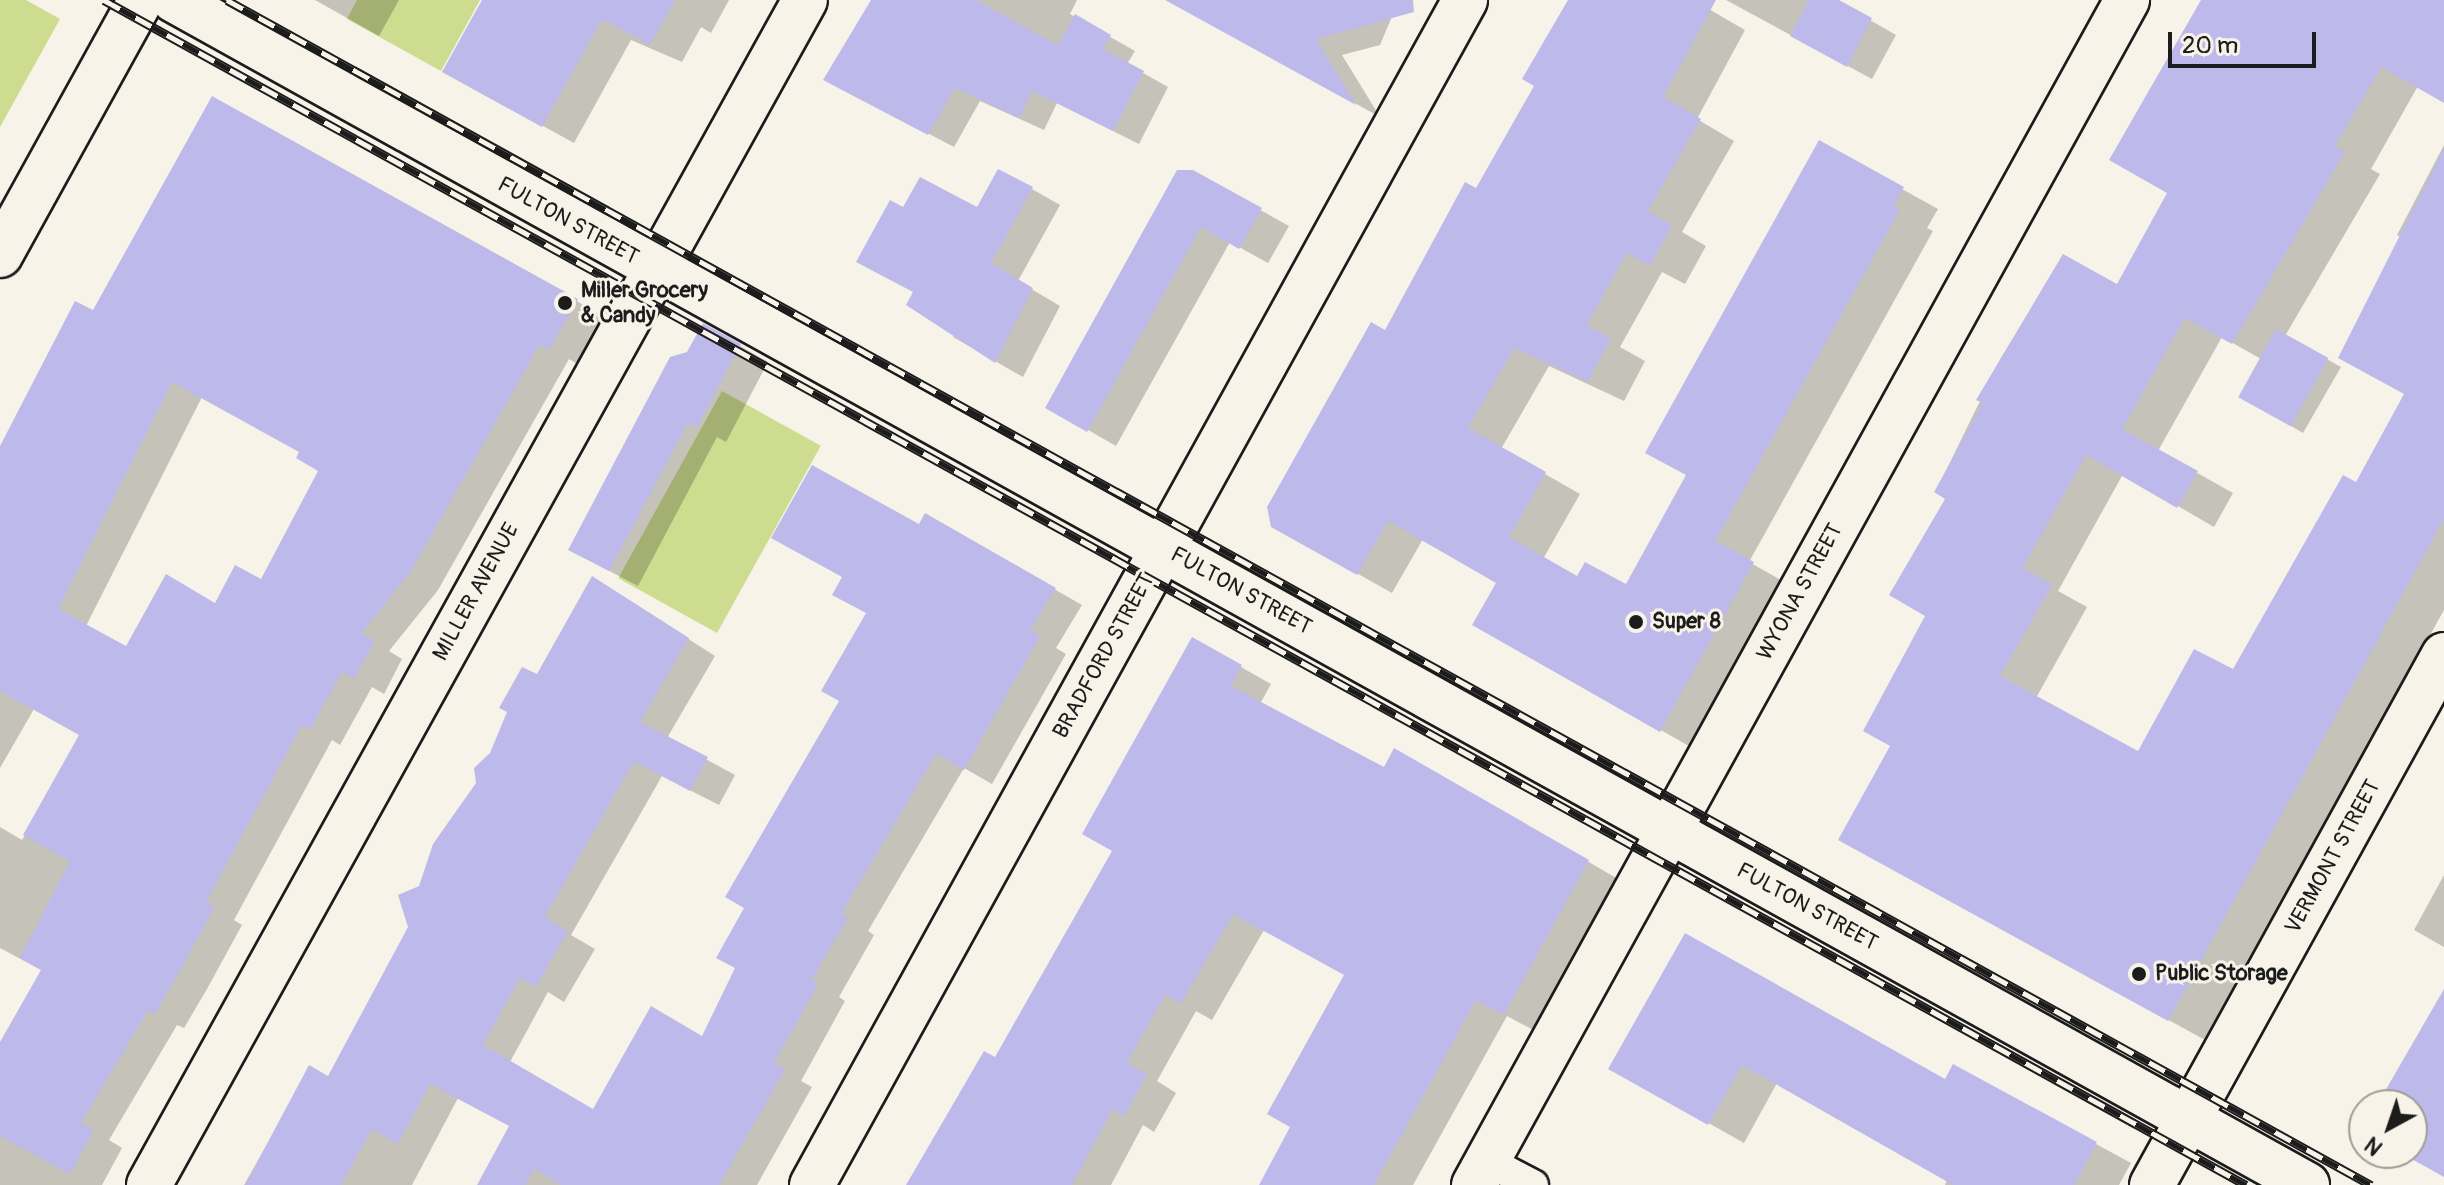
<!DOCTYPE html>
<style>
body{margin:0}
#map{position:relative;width:2444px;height:1185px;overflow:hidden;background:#f7f3e8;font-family:Pangolin,sans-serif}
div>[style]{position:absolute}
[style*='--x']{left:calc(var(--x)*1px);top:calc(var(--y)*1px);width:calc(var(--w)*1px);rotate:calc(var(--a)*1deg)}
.green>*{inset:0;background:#cedc8f;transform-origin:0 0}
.shadow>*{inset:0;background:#0003}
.building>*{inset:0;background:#beb9eb;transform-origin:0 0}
.roads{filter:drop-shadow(2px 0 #1c1c1c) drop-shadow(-2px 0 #1c1c1c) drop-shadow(0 2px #1c1c1c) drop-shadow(0 -2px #1c1c1c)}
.lane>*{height:30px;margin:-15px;padding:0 15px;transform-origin:15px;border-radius:15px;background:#f7f3e8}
.street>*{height:44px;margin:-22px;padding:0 22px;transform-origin:22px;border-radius:22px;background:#f7f3e8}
.secondary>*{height:44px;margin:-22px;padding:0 22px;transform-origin:22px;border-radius:22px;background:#f7f3e8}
.rail>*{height:9px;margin-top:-4.5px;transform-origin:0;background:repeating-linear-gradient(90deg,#f7f3e8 0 18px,#1c1c1c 0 36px);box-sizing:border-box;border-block:2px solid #1c1c1c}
.dots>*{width:22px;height:22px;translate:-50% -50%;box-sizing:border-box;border:4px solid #f7f3e8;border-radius:50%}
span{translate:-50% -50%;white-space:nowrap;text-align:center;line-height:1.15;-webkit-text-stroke:6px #f7f3e8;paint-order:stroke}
.street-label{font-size:22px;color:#1c1c1c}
.poi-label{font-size:22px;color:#1c1c1c;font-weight:700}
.left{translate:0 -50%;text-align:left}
.north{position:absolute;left:2348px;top:1089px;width:80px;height:80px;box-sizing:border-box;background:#f7f3e8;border:2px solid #9f9d96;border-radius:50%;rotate:220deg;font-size:22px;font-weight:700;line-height:32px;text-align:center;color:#1c1c1c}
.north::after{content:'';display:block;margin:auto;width:28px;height:36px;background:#1c1c1c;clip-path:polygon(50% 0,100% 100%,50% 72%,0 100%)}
.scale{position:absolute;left:2168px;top:32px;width:148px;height:36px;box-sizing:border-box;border:4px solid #1c1c1c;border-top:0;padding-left:10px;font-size:24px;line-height:28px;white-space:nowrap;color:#1c1c1c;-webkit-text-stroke:6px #f7f3e8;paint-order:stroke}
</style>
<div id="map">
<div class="green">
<i style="clip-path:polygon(0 0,26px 0,60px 19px,0 127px)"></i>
<i style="clip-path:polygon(357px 0,480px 0,441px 71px,347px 19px)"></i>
<i style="left:722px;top:391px;width:113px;height:214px;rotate:29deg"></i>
</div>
<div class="shadow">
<i style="clip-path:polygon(315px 0,399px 0,379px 36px)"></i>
<i style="clip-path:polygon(484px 0,729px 0,711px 33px,701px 27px,682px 62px,631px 40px,574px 143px,476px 89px)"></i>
<i style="clip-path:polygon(898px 0,1077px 0,1070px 14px,1135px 51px,1127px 64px,1168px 87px,1139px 144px,1057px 103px,1044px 130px,980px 101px,954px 147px,851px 93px)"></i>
<i style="clip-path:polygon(1219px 0,1399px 0,1380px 45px,1342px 55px,1380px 117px,1235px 37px)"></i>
<i style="clip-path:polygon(1571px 0,1693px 0,1745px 30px,1697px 119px,1734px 141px,1682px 232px,1706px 246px,1685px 284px,1662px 272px,1620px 347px,1645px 361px,1624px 401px,1549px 366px,1501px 449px,1580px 494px,1543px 559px,1578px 579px,1627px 587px,1688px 475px,1819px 143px,1938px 209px,1927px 228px,1933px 231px,1749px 562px,1788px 584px,1696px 750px,1474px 624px,1499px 582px,1423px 539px,1392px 593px,1273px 526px,1477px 191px,1536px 85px)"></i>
<i style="clip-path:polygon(1726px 0,1835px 0,1896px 35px,1872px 79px)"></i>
<i style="clip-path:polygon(2204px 0,2444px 0,2444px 101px,2418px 86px,2371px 169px,2380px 174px,2285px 336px,2341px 367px,2303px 433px,2240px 396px,2261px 359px,2222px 337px,2158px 451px,2233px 493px,2214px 527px,2123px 474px,2058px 591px,2087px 607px,2036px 698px,2138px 754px,2233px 672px,2357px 485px,2406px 394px,2405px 240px,2397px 235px,2444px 145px,2444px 610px,2205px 1040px,1877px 860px,1892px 746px,1928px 615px,1947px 498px,1936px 491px,2001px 358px,2064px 256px,2118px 287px,2169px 192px)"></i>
<i style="clip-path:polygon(1192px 172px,1289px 226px,1268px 263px,1230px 242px,1116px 446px,1048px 407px)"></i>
<i style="clip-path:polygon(1032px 189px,1060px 205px,1018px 281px,1060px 306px,1023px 377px,953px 337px,957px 331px,915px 292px,904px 210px,978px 210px)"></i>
<i style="clip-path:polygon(evenodd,577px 301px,605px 318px,579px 365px,569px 359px,438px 590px,389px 651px,402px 659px,384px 694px,372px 687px,340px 745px,332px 740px,234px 920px,242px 925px,207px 989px,184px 1028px,177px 1025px,109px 1140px,122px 1148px,102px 1185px,0 1185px,0 1046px,43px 971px,0 948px,0 827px,22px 840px,82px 735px,34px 709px,0 768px,0 452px,94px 313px,577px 301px,202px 397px,302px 452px,321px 470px,261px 581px,127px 648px,86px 626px,202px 397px)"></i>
<i style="clip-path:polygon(704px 325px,768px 362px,726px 442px,717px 437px,638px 586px,598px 565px)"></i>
<i style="clip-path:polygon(926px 516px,1082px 605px,1056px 648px,1066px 654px,992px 784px,964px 768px,868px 931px,874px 935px,839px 997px,845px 1001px,801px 1081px,812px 1087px,757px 1185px,480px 1185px,511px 1126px,458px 1098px,412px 1185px,244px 1185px,310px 1068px,329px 1079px,410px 927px,421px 887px,537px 677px,620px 595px,715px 656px,667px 738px,735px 775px,719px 805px,662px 776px,571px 935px,595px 949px,564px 1002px,548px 992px,510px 1062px,594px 1112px,703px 1039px,738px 968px,747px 907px)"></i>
<i style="clip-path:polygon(1193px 640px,1271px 684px,1260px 704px,1384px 770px,1395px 750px,1618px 879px,1535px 1031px,1507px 1016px,1413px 1185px,1262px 1185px,1293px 1126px,1347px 975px,1264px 930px,1212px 1020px,1196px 1011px,1157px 1081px,1176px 1093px,1154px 1132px,1143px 1125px,1111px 1185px,913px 1185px,996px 1059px,1115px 850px)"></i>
<i style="clip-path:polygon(2444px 875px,2444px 947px,2414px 930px)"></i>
<i style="clip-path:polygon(1686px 935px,1946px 1082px,1954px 1067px,2131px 1163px,2119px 1185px,1945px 1185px,1947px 1180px,1777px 1083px,1744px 1143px,1611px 1068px)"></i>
</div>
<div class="building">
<i style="clip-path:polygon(482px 0,675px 0,650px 45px,602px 19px,542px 127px,442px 72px)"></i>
<i style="clip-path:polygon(871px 0,976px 0,1058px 45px,1075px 14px,1111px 35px,1103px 49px,1144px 71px,1113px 131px,1032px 91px,1019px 118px,955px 88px,928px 135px,823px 80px)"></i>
<i style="clip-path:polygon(1165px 0,1413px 0,1414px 12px,1316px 39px,1356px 105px)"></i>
<i style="clip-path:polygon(1568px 0,1716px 0,1663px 97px,1701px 119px,1648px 211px,1672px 225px,1650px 266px,1627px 253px,1587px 325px,1611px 339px,1588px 382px,1514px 348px,1468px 428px,1546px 472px,1509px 537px,1577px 576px,1585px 562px,1626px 584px,1686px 475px,1645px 453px,1819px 140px,1904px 187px,1894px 206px,1900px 210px,1715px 541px,1754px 562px,1660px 732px,1472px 625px,1496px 583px,1437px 549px,1388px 521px,1357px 575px,1271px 527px,1267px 507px,1371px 322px,1385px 330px,1465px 182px,1476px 188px,1534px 86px,1522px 79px)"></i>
<i style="clip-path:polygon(1809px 0,1839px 0,1872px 18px,1847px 67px,1790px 36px)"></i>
<i style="clip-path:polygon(2201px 0,2444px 0,2444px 103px,2381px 67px,2335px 146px,2345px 152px,2232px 344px,2185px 318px,2122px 429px,2198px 471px,2177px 508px,2086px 455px,2023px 568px,2052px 585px,2000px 676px,2138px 751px,2194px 649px,2233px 669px,2343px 475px,2356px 482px,2404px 394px,2338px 358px,2444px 148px,2444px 519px,2168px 1021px,1838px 840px,1890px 746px,1863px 731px,1925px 616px,1889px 595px,1945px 499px,1934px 492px,1983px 403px,1976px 400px,2063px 254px,2117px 284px,2167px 193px,2109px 160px)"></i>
<i style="clip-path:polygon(evenodd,212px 96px,578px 299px,549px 350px,540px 344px,409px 574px,361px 633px,375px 641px,354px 679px,342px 672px,310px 730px,302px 725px,206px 902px,215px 907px,179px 972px,155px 1014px,148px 1010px,81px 1123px,94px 1130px,70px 1174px,0 1136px,0 1042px,41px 970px,20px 958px,70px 861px,23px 835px,79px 735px,0 691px,0 446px,75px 301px,93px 310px,212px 96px,172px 382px,299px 452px,296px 458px,318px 471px,261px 579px,235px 565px,215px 603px,166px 574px,126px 646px,58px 609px,172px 382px)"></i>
<i style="clip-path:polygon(998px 169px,1033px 187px,991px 263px,1033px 288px,995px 363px,906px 305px,913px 292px,856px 262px,890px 200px,903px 207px,920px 177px,977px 207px)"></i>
<i style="clip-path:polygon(1177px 170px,1193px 170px,1262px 208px,1239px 249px,1201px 227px,1087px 432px,1045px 408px)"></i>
<i style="clip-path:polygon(703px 323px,741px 344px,697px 427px,688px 423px,609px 571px,568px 550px,670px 357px,687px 352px)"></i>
<i style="left:2276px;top:329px;width:60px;height:78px;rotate:29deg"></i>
<i style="clip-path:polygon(812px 465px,919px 524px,925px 513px,1056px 588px,1030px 630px,1040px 636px,964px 770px,936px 754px,841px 914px,848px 917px,812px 980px,818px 984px,774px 1063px,785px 1070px,719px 1185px,561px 1185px,534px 1169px,525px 1185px,477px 1185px,509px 1126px,430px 1084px,398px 1144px,372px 1129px,341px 1185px,245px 1185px,309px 1065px,328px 1076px,408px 927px,398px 895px,419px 886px,433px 844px,476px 783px,474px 768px,490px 753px,507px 712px,499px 708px,522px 667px,537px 674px,592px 576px,689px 638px,640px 722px,708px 757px,690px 791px,634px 761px,545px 917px,568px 931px,536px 987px,520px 978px,483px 1045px,593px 1109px,651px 1006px,702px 1036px,735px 968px,716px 958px,744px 908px,725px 897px,839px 701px,821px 691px,866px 613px,832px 595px,842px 577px,771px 538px)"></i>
<i style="clip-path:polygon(1192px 637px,1242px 665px,1231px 686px,1384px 767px,1394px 748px,1589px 860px,1504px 1015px,1476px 1000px,1374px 1185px,1259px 1185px,1290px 1127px,1267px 1114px,1344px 975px,1233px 914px,1181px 1004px,1165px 995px,1127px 1063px,1147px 1074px,1124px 1116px,1112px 1110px,1072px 1185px,906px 1185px,984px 1051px,995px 1057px,1112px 851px,1082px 834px)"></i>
<i style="clip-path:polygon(1685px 933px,1945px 1079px,1953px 1064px,2097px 1142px,2074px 1185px,1953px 1185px,1742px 1065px,1708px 1125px,1608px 1069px)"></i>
<i style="clip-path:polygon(2444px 989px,2444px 1177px,2401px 1153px,2412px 1153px,2412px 1105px,2377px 1105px)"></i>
</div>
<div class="roads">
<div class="lane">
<i style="--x:1487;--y:1161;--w:52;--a:27.6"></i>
</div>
<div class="street">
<i style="--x:0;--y:255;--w:291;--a:-61.1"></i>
<i style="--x:149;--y:1185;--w:1354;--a:-61.03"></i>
<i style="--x:812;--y:1185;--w:1353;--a:-61.14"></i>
<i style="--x:1474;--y:1185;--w:1353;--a:-61.14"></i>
<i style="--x:2152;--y:1185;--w:605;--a:-61.15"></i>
</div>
<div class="secondary">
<i style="--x:174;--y:0;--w:2440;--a:29.05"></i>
</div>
</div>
<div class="rail">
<i style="--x:104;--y:0;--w:2448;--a:28.95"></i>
<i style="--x:227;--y:0;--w:2450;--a:28.93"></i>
</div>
<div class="dots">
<i style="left:565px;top:303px;background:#1c1c1c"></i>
<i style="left:1636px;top:622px;background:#1c1c1c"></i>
<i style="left:2139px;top:974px;background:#1c1c1c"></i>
</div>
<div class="street-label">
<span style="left:568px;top:221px;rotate:29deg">FULTON STREET</span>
<span style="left:1241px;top:591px;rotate:29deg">FULTON STREET</span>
<span style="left:476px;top:592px;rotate:-61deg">MILLER AVENUE</span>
<span style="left:1800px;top:592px;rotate:-61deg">WYONA STREET</span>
<span style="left:1104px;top:656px;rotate:-61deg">BRADFORD STREET</span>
<span style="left:2333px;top:857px;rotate:-61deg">VERMONT STREET</span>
<span style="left:1807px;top:907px;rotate:29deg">FULTON STREET</span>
</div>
<div class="poi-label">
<span class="left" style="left:581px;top:303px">Miller Grocery<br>&amp; Candy</span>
<span class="left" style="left:1652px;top:622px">Super 8</span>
<span class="left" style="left:2155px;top:974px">Public Storage</span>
</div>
<div class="north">N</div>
<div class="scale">20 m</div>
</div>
